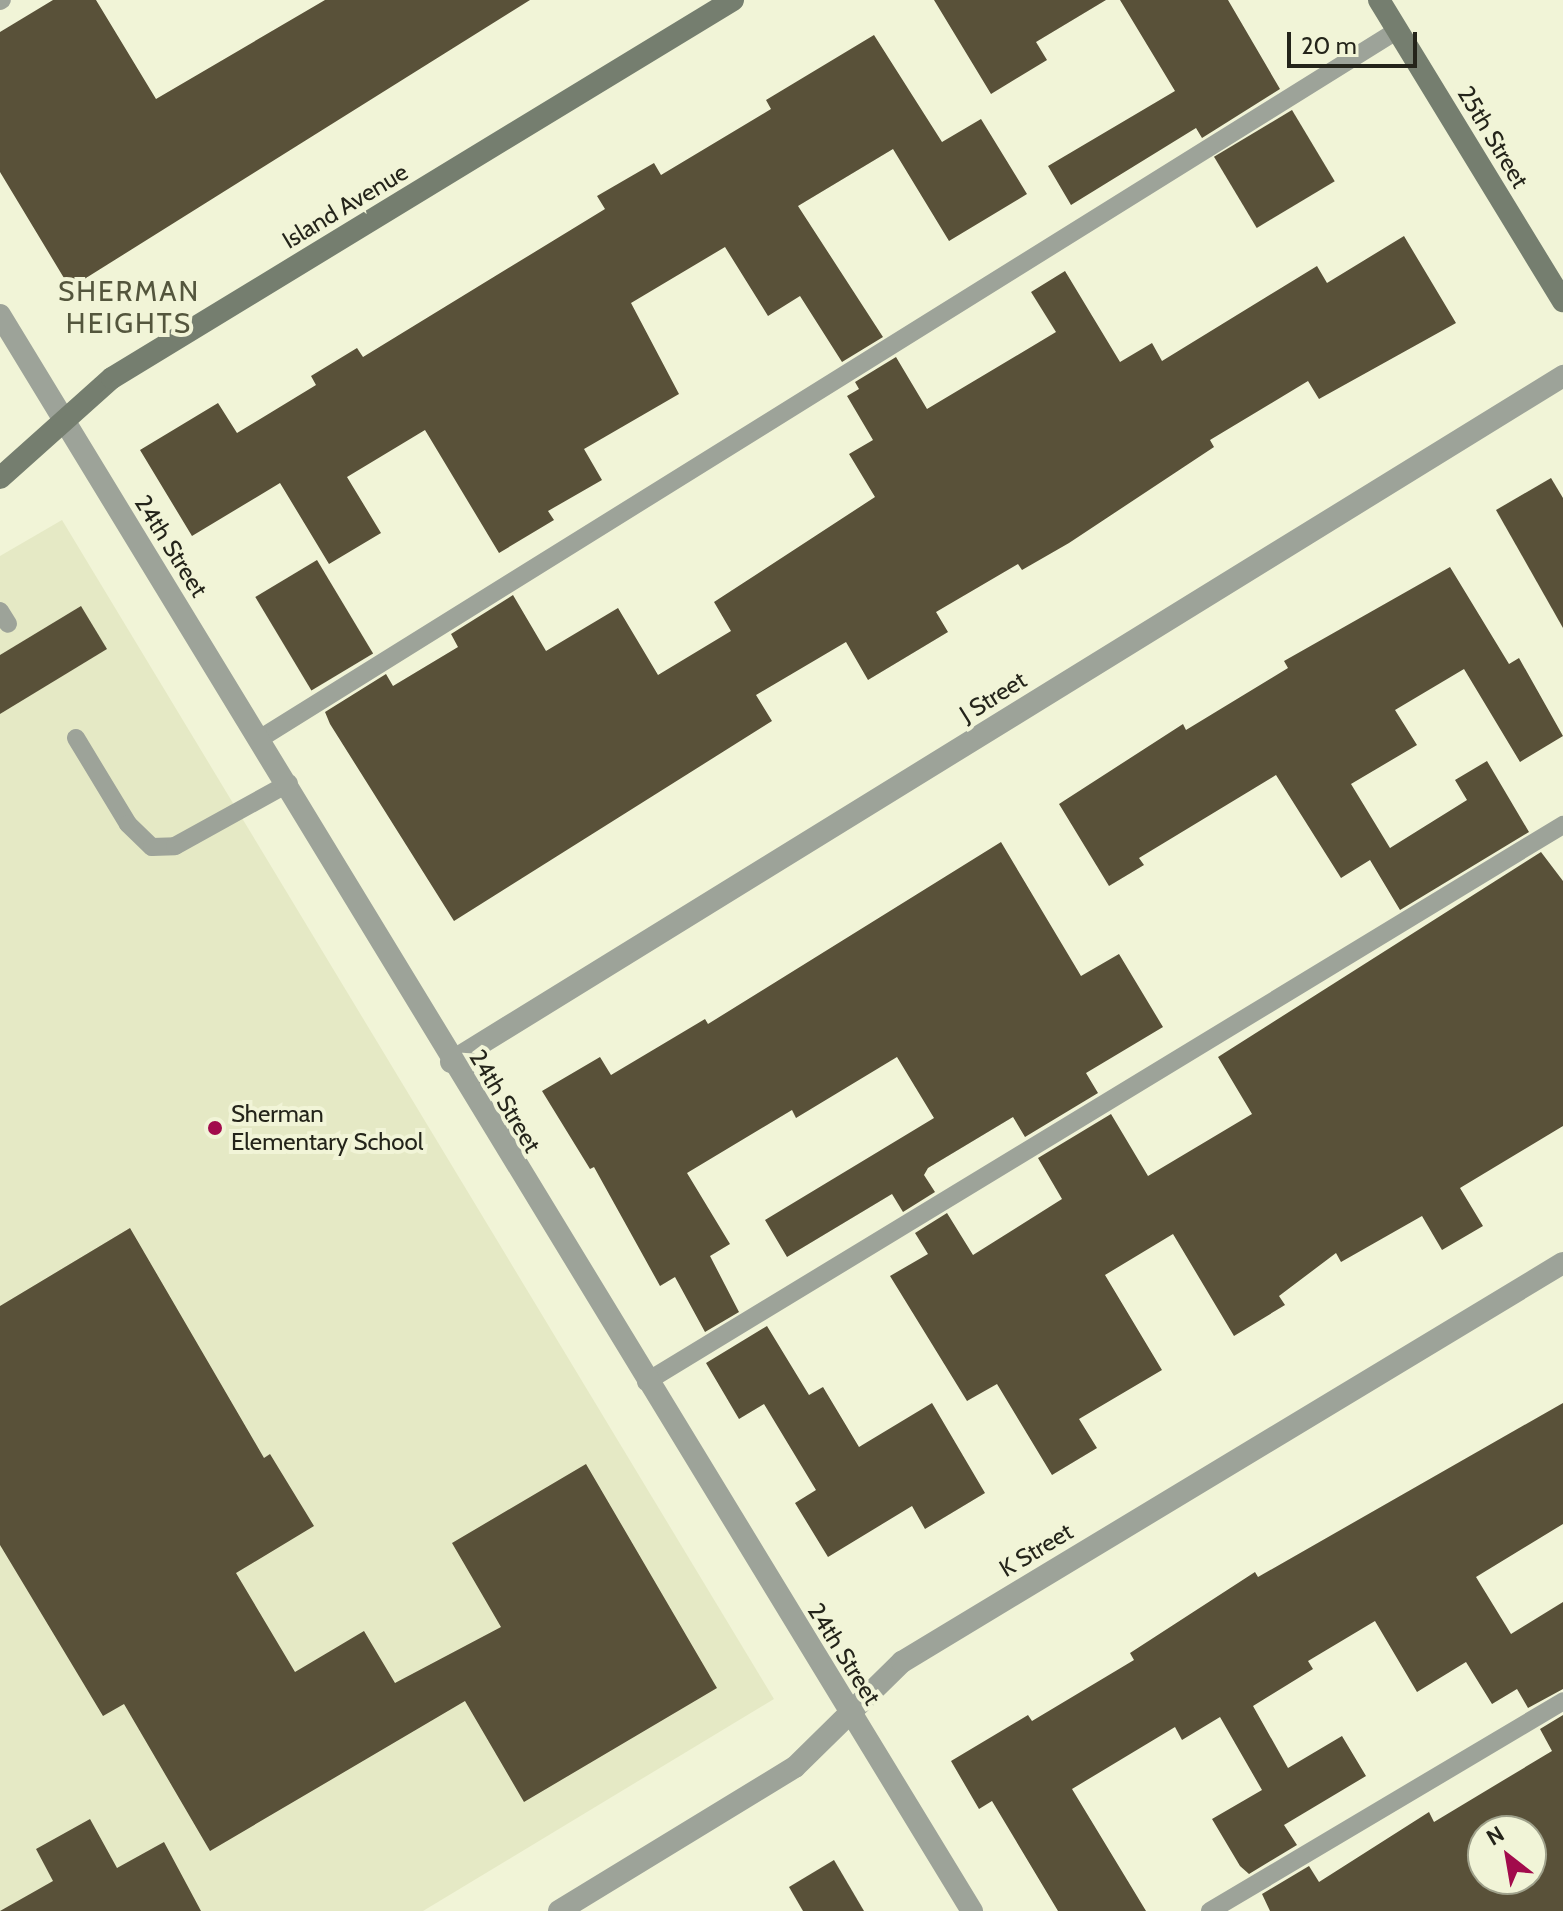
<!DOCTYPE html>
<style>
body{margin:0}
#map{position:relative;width:1563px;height:1911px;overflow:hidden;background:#f1f4d7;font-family:Cabin,sans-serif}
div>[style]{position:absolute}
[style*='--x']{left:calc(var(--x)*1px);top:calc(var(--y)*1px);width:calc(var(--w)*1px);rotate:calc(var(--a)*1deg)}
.built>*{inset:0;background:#e5e9c5}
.building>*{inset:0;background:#595139;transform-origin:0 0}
.service>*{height:18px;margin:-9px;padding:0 9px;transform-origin:9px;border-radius:9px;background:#9da399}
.minor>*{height:22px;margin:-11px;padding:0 11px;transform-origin:11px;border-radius:11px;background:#9da399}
.tertiary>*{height:22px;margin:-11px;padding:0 11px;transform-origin:11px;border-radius:11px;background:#9da399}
.secondary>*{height:22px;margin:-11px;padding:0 11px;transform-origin:11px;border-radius:11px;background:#757e6f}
.dots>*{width:22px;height:22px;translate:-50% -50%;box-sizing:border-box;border:4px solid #f1f4d7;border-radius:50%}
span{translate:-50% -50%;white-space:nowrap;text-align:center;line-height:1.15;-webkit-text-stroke:8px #f1f4d7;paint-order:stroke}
.street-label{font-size:24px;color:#24241a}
.poi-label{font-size:24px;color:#24241a}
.left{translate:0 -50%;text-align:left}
.quarter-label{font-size:28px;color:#54563d;letter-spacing:2px}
.north{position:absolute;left:1467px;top:1815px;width:80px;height:80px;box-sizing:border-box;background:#f1f4d7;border:2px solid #9fa18b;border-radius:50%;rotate:329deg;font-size:22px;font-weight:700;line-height:32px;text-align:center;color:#24241a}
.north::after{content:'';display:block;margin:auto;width:28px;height:36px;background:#a20b4c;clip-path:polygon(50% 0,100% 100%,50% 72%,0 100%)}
.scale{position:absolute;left:1287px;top:32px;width:130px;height:36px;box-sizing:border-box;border:4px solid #24241a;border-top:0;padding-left:10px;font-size:24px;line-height:28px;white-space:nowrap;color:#24241a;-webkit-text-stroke:6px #f1f4d7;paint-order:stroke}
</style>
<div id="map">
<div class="built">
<i style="clip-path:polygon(62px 520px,774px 1699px,423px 1911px,0 1911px,0 556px)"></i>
</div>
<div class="building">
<i style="clip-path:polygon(53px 0,96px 0,156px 99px,325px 0,530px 0,70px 288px,0 172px,0 32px)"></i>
<i style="clip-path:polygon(934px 0,1106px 0,1036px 42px,1047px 60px,991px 94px)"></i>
<i style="clip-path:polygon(1120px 0,1228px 0,1280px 89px,1202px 138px,1196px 128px,1071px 205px,1048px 166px,1175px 91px)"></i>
<i style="clip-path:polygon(874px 35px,942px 142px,981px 119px,1027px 194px,949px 241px,893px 149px,798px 206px,883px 337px,842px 362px,800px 296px,768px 316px,725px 247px,631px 303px,679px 394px,584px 449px,602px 480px,548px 511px,554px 520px,499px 553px,425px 430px,347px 477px,381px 533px,329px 564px,280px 483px,192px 536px,140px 450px,218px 403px,237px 433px,316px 385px,311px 376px,357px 348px,363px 357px,605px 209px,597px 196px,654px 163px,661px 175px,771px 109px,766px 100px)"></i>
<i style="left:1292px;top:110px;width:83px;height:91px;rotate:59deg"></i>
<i style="clip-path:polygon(1404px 236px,1456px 323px,1319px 399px,1308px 381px,1210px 440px,1214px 447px,1069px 543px,1022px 570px,1018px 564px,936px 612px,948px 632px,868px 680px,846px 642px,756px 695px,772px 721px,454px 921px,330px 724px,325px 712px,386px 674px,393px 686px,458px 647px,451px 634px,513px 595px,546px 651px,618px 608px,658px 675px,731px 631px,714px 602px,875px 497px,849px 454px,873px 440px,847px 396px,859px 389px,855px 382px,896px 357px,927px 409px,1056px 332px,1031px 292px,1065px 271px,1120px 362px,1152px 343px,1162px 361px,1317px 266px,1327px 283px)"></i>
<i style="clip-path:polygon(1551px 478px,1563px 498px,1563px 628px,1496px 510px)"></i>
<i style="left:317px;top:560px;width:109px;height:72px;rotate:59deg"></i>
<i style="clip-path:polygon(1450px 567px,1509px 664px,1519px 658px,1563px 736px,1520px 762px,1464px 669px,1395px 710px,1417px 745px,1351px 784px,1390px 848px,1467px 800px,1455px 780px,1487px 761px,1529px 832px,1400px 910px,1370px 860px,1341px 878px,1276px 775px,1139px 858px,1144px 865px,1109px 886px,1059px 804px,1183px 724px,1186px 730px,1288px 668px,1284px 661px)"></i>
<i style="clip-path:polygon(81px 606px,107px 649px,0 714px,0 655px)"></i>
<i style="clip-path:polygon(1001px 842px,1081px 976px,1119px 954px,1163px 1027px,1086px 1073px,1098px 1093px,1025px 1137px,1013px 1117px,928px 1168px,924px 1175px,935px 1192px,903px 1212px,892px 1194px,787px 1257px,765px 1220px,934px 1118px,897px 1057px,796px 1118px,792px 1110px,687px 1173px,730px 1244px,710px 1256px,739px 1312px,705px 1332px,675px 1277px,660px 1286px,594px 1167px,590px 1169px,542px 1091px,600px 1057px,611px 1075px,705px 1019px,708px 1024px)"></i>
<i style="clip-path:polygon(1541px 852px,1563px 881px,1563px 1126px,1460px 1188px,1483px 1226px,1442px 1250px,1422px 1216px,1341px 1262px,1336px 1253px,1279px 1296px,1285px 1305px,1234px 1336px,1173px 1234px,1105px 1275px,1162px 1370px,1079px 1419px,1097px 1448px,1052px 1475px,997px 1384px,967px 1401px,890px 1276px,928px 1254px,915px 1233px,947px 1213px,973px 1255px,1062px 1199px,1038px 1158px,1111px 1114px,1148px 1176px,1252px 1114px,1218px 1057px)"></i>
<i style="clip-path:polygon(130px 1228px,264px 1458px,270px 1454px,314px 1526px,236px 1573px,295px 1672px,364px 1631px,395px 1683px,501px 1627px,452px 1543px,586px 1464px,717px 1688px,524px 1802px,465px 1701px,210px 1851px,124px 1704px,103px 1716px,0 1545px,0 1306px)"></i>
<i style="clip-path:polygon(767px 1326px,809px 1395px,823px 1387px,859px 1447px,932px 1403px,985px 1493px,925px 1529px,912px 1506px,828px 1557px,795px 1503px,816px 1490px,764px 1404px,739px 1419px,706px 1363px)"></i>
<i style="clip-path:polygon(1563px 1403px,1563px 1524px,1476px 1577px,1511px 1634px,1563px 1602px,1563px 1689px,1528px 1708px,1517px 1689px,1492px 1704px,1466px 1662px,1417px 1692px,1375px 1621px,1308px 1661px,1313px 1669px,1253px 1706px,1288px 1768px,1342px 1736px,1366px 1776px,1284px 1825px,1297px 1845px,1249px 1874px,1240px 1866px,1212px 1819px,1262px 1790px,1220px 1717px,1182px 1740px,1175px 1727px,1072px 1789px,1146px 1911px,1058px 1911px,992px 1801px,979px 1809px,951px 1761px,1028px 1715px,1032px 1721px,1134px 1660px,1130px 1653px,1255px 1572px,1258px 1577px)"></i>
<i style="clip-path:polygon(evenodd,1563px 1715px,1563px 1911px,1270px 1911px,1262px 1894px,1309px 1866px,1319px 1882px,1429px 1812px,1434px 1822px,1552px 1751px,1540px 1729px,1563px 1715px,1483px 1831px,1531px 1831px,1531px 1879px,1483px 1879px,1483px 1831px)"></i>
<i style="clip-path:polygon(90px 1819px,117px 1868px,164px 1842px,201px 1911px,0 1911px,53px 1881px,36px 1849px)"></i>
<i style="clip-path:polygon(834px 1860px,864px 1911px,803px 1911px,789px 1887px)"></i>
</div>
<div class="service">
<i style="--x:0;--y:1;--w:2;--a:-27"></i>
<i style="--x:0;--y:611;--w:15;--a:58"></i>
<i style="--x:76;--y:738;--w:100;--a:58.8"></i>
<i style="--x:128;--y:824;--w:33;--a:44"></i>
<i style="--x:152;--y:847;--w:23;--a:-2"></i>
<i style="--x:175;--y:846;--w:130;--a:-28.9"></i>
<i style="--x:261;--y:738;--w:1339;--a:-31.91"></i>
<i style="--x:646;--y:1382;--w:1073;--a:-31.28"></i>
<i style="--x:1210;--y:1911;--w:411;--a:-30.7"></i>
</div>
<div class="minor">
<i style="--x:451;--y:1062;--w:1307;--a:-31.67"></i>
</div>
<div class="tertiary">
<i style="--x:0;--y:315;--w:1869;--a:58.66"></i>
<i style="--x:559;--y:1911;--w:276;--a:-31.4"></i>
<i style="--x:795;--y:1767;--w:150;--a:-44.5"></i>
<i style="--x:902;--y:1662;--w:772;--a:-31.12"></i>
</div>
<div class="secondary">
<i style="--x:1379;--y:0;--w:353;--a:58.6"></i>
<i style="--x:0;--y:478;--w:150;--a:-41.8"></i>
<i style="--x:112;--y:378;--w:727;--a:-31.33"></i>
</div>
<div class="dots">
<i style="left:215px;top:1128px;background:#a20b4c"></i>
</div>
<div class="street-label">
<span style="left:1493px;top:137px;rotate:59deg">25th Street</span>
<span style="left:345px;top:206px;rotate:-31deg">Island Avenue</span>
<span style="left:171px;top:546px;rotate:58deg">24th Street</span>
<span style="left:993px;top:697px;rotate:-32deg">J Street</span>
<span style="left:505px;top:1101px;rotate:59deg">24th Street</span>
<span style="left:1036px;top:1550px;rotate:-31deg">K Street</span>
<span style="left:844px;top:1654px;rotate:58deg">24th Street</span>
</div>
<div class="poi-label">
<span class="left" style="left:231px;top:1128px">Sherman<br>Elementary School</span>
</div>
<div class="quarter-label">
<span style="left:129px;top:307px">SHERMAN<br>HEIGHTS</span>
</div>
<div class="north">N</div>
<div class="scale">20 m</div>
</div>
